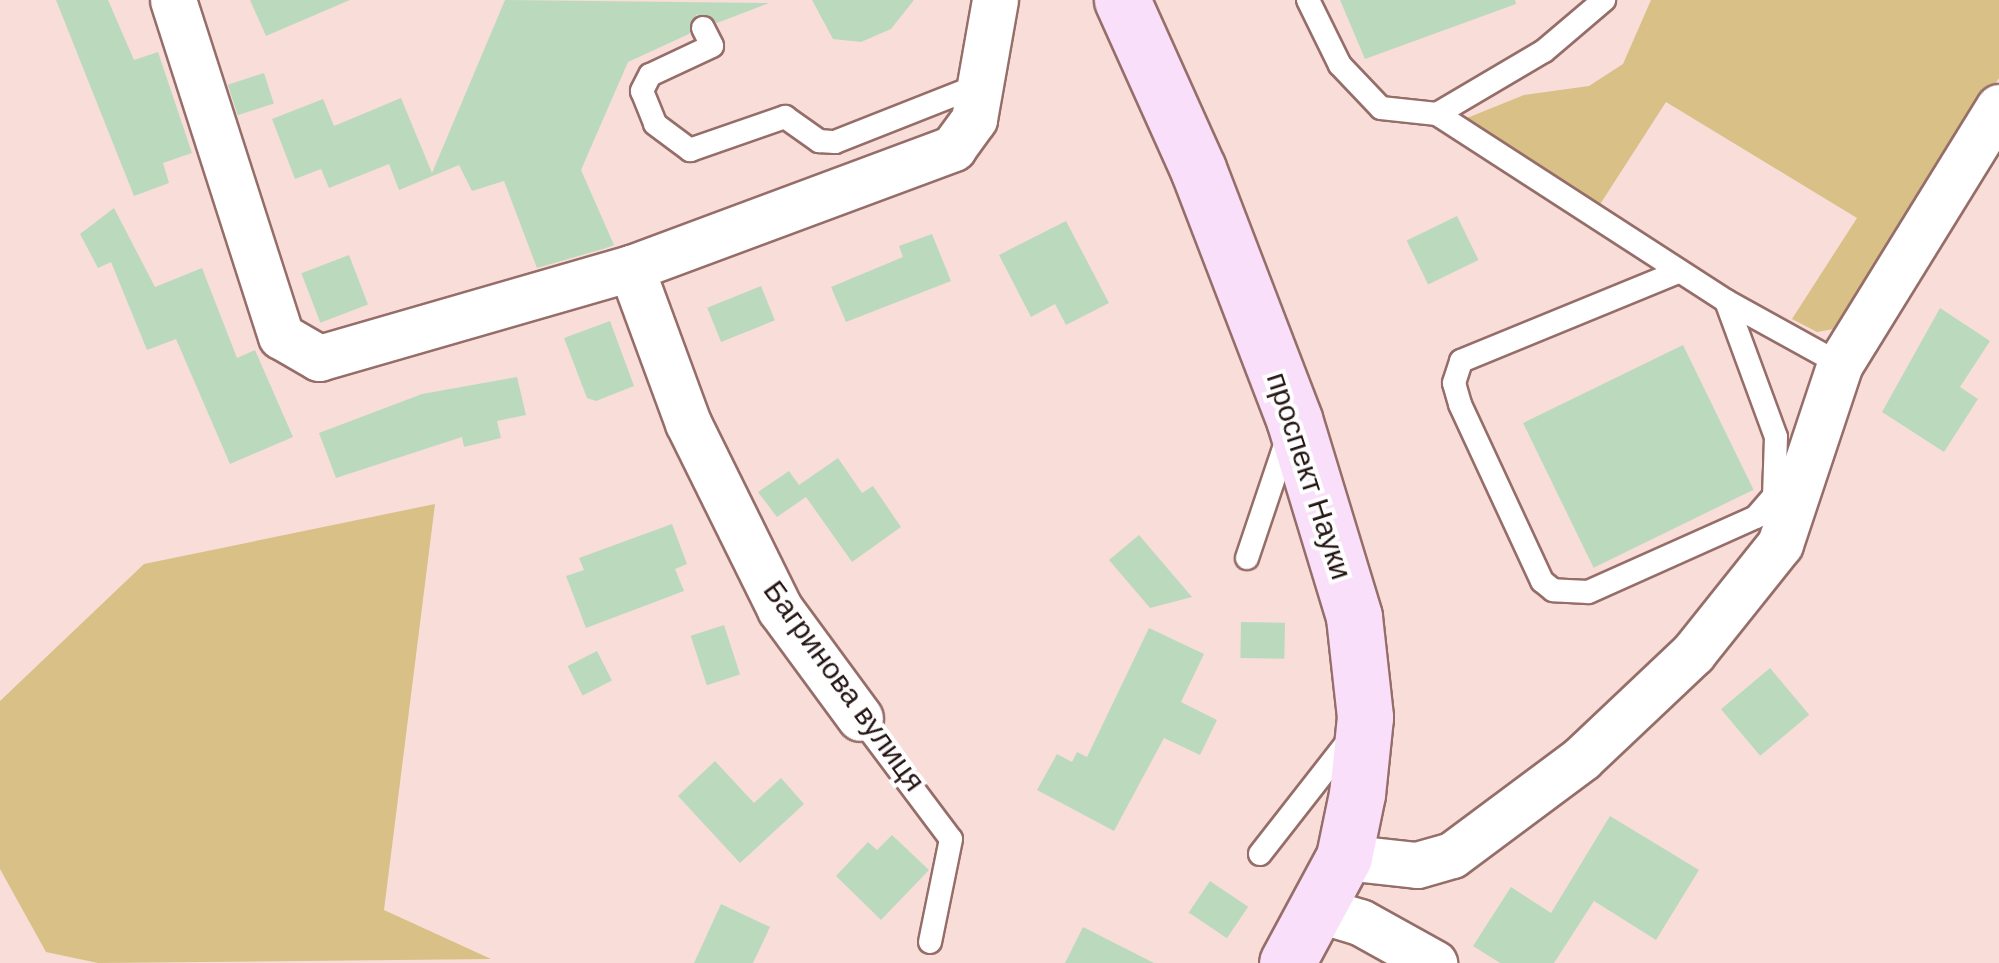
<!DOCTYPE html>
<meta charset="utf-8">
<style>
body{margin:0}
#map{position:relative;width:1999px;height:963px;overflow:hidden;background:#f9ddd9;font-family:"DM Sans",sans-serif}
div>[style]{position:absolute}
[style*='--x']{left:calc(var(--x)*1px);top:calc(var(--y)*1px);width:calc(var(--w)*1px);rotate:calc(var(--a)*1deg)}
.green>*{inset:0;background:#d8c086}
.building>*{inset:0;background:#bbdabd;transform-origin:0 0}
.roads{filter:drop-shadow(2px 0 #966e69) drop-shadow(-2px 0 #966e69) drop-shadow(0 2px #966e69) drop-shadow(0 -2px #966e69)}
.lane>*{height:22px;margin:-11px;padding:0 11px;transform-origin:11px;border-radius:11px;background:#fff}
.street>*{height:45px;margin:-22.5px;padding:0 22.5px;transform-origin:22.5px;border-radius:22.5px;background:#fff}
.secondary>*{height:55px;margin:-27.5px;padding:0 27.5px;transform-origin:27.5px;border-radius:27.5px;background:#f9dff9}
span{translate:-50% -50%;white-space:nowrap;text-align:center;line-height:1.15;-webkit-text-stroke:8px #fff;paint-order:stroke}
.street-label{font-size:30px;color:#251614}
</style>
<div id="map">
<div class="green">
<i style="clip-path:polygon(1651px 0,1999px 0,1999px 78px,1839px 328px,1817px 332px,1792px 319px,1857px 218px,1666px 102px,1597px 209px,1468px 126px,1467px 118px,1524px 95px,1589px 86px,1623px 64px)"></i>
<i style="clip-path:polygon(435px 504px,384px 910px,491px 959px,98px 963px,46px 952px,0 869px,0 701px,144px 564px)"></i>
</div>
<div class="building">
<i style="clip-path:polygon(56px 0,108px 0,134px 60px,158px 52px,192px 153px,163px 163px,169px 183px,134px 196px)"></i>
<i style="clip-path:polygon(250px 0,350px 0,266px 36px)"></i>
<i style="clip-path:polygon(505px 0,769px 3px,717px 23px,697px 14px,689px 34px,628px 62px,581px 170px,614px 245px,606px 248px,537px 268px,504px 181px,472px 191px,459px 165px,399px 190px,389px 164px,329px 188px,321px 169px,295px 179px,272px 119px,323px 99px,334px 126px,401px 98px,432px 173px)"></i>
<i style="clip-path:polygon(812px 0,914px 0,891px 29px,861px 42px,833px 39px)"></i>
<i style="clip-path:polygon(1340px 0,1515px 0,1516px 4px,1365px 59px)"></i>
<i style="left:264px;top:73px;width:32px;height:38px;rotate:72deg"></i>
<i style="clip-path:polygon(114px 208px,155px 287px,202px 268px,237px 358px,255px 350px,293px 437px,230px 464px,176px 339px,147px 350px,111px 262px,98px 268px,80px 234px)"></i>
<i style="left:1457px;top:216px;width:49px;height:56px;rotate:64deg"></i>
<i style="clip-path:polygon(1066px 221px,1109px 303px,1066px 325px,1055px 304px,1031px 317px,999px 255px)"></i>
<i style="clip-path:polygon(932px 234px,951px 281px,846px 322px,831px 287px,903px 257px,899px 246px)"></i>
<i style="left:349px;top:255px;width:53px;height:51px;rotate:69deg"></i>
<i style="left:761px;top:286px;width:37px;height:58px;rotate:68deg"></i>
<i style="clip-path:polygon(1940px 308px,1990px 341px,1960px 387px,1978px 399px,1944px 452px,1882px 412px)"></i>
<i style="clip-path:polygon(610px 321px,634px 386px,596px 401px,587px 398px,564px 338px)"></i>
<i style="left:1683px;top:345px;width:161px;height:178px;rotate:64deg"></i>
<i style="clip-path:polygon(517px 377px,526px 415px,497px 421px,501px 438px,464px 447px,462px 437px,336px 478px,319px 433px,422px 394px)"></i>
<i style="clip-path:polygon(838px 458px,862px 493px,873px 486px,901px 527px,852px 562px,806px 497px,777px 517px,758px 492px,789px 471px,799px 485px)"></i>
<i style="clip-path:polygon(672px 524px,687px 564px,675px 569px,684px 591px,586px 628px,566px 576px,584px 570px,579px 558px)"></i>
<i style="clip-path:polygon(1139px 535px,1192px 597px,1150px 608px,1109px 560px)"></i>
<i style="left:1241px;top:622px;width:44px;height:36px;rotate:1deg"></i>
<i style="left:724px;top:625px;width:52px;height:35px;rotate:72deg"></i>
<i style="clip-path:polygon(1149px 628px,1204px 654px,1181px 702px,1217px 720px,1200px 755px,1164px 738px,1114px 831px,1037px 790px,1057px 754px,1072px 762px,1077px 752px,1087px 757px)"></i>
<i style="left:597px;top:651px;width:33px;height:33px;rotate:63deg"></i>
<i style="left:1770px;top:668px;width:61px;height:64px;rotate:50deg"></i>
<i style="clip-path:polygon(715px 761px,754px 803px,781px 778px,804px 804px,740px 863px,678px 796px)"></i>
<i style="clip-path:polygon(1610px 816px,1699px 870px,1656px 940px,1594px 901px,1554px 963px,1500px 963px,1473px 946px,1511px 887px,1551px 913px)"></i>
<i style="clip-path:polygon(892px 835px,929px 870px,881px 920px,836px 876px,868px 842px,877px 850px)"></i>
<i style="left:1210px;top:881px;width:46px;height:38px;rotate:34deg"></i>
<i style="clip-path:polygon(721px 904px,770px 927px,753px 963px,694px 963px)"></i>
<i style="clip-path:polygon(1083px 927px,1154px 963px,1065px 963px)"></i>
</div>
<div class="roads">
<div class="lane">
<i style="--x:1308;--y:0;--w:72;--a:63.8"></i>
<i style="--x:1340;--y:65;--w:59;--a:46.4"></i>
<i style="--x:1381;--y:108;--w:56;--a:6.1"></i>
<i style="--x:1437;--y:114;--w:124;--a:-30.5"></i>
<i style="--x:1544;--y:51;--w:79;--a:-40.4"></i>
<i style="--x:703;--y:28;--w:20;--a:63"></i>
<i style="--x:712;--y:46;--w:68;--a:154.9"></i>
<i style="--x:650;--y:75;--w:18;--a:117"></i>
<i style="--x:642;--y:91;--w:35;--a:68"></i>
<i style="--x:655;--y:124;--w:44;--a:36.6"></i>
<i style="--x:690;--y:150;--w:101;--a:-19.2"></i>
<i style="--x:785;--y:117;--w:42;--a:35.2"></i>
<i style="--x:819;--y:141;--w:16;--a:4"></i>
<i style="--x:835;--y:142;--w:156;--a:-21.5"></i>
<i style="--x:1437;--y:114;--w:344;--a:32.9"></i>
<i style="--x:1726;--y:301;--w:145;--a:69.8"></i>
<i style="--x:1776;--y:437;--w:59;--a:91.9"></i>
<i style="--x:1774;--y:496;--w:28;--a:131"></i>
<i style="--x:1756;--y:517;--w:184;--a:155.9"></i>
<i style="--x:1588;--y:592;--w:35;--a:-177"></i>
<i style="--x:1553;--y:590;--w:14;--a:-141"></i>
<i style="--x:1542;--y:581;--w:195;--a:-114.9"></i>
<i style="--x:1460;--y:404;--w:22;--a:-106"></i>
<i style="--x:1454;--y:383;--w:23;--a:-72"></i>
<i style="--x:1461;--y:361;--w:235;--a:-22.3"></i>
<i style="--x:1726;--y:301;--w:130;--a:28.9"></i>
<i style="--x:1247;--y:558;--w:132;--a:-71.4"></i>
<i style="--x:860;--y:718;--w:151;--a:53.1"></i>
<i style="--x:951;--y:839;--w:105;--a:101.5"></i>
<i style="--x:1260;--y:854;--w:146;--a:-52"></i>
</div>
<div class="street">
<i style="--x:173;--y:0;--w:353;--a:72.2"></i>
<i style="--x:281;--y:336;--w:44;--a:30.1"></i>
<i style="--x:319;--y:358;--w:325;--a:-16.1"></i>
<i style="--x:631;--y:268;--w:344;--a:-20.4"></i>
<i style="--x:953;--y:148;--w:36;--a:-54"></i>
<i style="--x:974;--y:119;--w:121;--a:-80"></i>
<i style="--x:631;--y:268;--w:165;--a:69.8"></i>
<i style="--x:688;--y:423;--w:208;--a:63.7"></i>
<i style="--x:780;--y:609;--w:135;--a:53.7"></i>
<i style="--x:1344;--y:857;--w:73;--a:6.3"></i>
<i style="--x:1417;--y:865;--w:36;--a:-16"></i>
<i style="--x:1452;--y:855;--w:162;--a:-36.7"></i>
<i style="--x:1582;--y:758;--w:153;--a:-43.4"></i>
<i style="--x:1693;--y:653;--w:139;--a:-51.4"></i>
<i style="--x:1780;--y:544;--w:190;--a:-71.6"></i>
<i style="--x:1840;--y:364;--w:302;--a:-58.3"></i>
<i style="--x:1316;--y:909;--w:46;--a:16.5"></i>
<i style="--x:1360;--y:922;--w:85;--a:29"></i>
</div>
<div class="secondary">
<i style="--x:1122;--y:0;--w:185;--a:65.8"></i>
<i style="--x:1198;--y:169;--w:268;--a:69"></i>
<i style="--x:1294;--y:419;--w:207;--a:73.1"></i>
<i style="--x:1354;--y:617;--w:101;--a:83.7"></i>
<i style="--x:1365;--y:717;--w:77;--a:95.9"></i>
<i style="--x:1357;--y:794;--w:64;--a:101.7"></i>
<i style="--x:1344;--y:857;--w:120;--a:118.3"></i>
</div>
</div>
<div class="street-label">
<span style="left:1309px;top:476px;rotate:72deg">проспект Науки</span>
<span style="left:844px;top:686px;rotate:54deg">Багринова вулиця</span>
</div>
</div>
